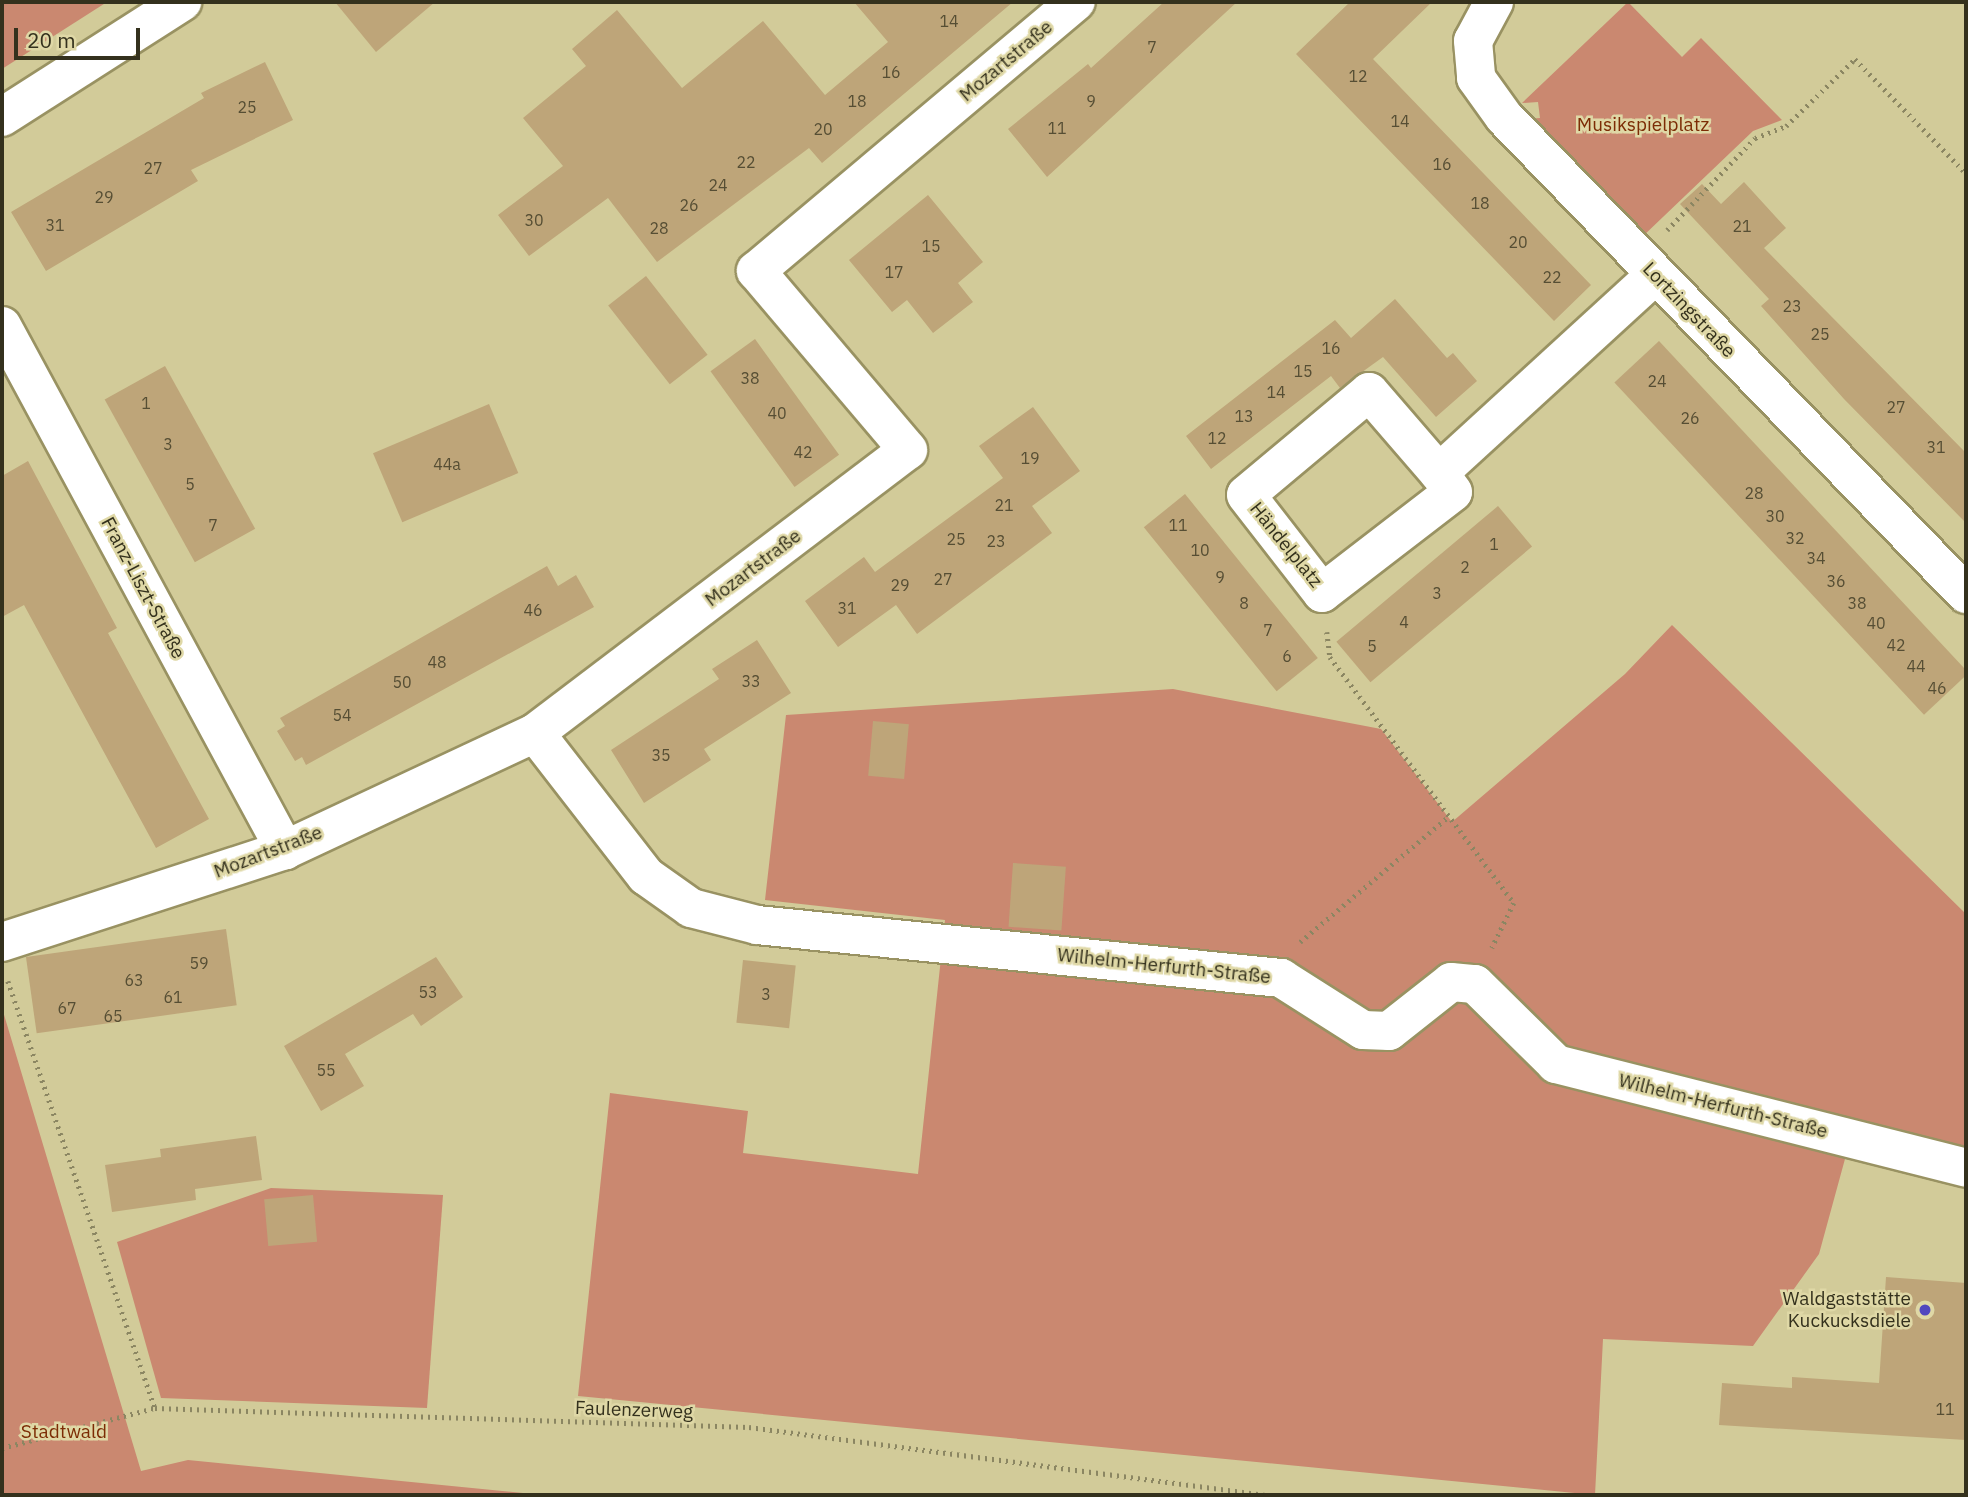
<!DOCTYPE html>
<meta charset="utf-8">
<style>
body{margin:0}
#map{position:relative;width:1968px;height:1497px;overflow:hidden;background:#d2cb99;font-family:"IBM Plex Sans",sans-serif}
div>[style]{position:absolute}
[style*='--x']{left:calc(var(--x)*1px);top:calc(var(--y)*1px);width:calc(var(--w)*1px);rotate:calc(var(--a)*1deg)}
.green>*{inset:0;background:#ca8870}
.building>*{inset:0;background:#bea579;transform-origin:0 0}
.path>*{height:4.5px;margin-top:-2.25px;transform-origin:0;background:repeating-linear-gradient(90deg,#8b8662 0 2px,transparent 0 7px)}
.roads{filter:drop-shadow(2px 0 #999262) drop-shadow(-2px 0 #999262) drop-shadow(0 2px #999262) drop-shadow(0 -2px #999262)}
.minor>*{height:38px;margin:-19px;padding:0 19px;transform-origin:19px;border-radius:19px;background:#fff}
.dots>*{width:19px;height:19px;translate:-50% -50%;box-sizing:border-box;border:4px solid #dfd8a6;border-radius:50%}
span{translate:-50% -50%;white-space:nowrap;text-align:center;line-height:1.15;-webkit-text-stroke:5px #dfd8a6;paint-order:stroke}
.number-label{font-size:16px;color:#564e34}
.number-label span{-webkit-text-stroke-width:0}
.street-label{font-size:19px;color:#34311d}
.park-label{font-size:19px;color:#7c2c05}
.poi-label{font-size:19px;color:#34311d}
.right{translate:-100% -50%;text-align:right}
.frame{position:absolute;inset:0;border:4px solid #34311d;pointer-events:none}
.scale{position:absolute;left:14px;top:28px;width:126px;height:32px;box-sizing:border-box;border:4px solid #34311d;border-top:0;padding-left:9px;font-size:21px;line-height:24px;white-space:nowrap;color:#34311d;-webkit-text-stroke:5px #dfd8a6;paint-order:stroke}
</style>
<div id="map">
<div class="green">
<i style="clip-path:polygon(2px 2px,107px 2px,2px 69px)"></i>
<i style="clip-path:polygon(1628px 2px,1682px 57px,1701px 38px,1782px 120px,1753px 131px,1641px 238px,1526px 119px,1540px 118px,1538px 102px,1522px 103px)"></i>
<i style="clip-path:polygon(1672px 625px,1966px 914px,1966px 1153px,1854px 1126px,1819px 1254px,1753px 1346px,1603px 1339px,1595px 1495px,578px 1396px,610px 1093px,748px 1111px,743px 1153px,918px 1174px,945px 920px,765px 900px,786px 715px,1173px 689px,1381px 729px,1452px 822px,1625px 674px)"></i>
<i style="clip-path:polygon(2px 1008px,141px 1471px,188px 1460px,543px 1495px,2px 1495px)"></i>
<i style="clip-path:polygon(271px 1188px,443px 1195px,427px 1408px,161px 1398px,117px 1242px)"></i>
</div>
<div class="building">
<i style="clip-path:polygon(335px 2px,435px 2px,376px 52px)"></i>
<i style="clip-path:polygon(854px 2px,1013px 2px,822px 163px,809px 148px,657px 262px,608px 198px,529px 256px,498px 215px,563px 166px,523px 118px,586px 66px,572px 49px,617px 10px,682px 88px,763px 21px,825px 95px,888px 42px)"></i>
<i style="clip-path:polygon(1164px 2px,1237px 2px,1047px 177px,1008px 129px,1088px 64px,1091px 68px)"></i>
<i style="clip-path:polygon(1350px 2px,1432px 2px,1373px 59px,1591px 285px,1554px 321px,1296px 54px)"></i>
<i style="clip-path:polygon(265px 62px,293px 120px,191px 170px,198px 181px,46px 271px,11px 212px,204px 98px,201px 93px)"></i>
<i style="clip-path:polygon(1744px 182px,1786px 228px,1764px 248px,1966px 453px,1966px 523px,1844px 399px,1761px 306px,1769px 299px,1680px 204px,1702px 184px,1721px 204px)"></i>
<i style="clip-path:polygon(928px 195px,983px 262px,958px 283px,973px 302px,933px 333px,907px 300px,892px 312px,849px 260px)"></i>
<i style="left:646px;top:276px;width:100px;height:48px;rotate:52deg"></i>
<i style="clip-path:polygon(1395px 299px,1447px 358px,1453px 353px,1477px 381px,1436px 417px,1383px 357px,1340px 388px,1331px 376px,1211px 469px,1186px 436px,1335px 320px,1351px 338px)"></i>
<i style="left:755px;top:339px;width:143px;height:55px;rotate:54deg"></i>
<i style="left:1659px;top:341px;width:454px;height:61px;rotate:47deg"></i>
<i style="left:165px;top:366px;width:186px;height:69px;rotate:61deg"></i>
<i style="left:489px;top:404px;width:75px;height:126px;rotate:67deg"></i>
<i style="clip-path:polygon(1033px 407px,1080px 471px,1032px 506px,1052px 533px,917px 634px,896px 605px,838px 647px,805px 601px,864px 557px,875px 572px,1003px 478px,979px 446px)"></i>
<i style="clip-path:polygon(28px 461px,117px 628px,108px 633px,209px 819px,156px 848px,24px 605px,2px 617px,2px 476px)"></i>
<i style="left:1185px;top:494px;width:211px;height:53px;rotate:51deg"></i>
<i style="left:1498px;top:506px;width:53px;height:211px;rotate:50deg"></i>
<i style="clip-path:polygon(547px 566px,558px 586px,576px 575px,594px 607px,306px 765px,302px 757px,295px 761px,277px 731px,285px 726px,280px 718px)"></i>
<i style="clip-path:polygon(757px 640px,791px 693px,704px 749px,711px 760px,644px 803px,611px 750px,719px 679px,712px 669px)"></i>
<i style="left:873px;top:721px;width:36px;height:55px;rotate:5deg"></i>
<i style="left:1013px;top:863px;width:53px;height:64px;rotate:4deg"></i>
<i style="left:226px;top:929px;width:77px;height:202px;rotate:82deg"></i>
<i style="clip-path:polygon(436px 957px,463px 997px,421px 1026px,413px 1014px,345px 1054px,364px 1086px,321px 1111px,284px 1046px)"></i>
<i style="left:743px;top:960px;width:53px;height:63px;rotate:6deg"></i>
<i style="clip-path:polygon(256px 1136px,262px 1180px,195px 1189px,196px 1200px,112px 1212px,105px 1165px,161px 1157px,160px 1149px)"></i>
<i style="left:313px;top:1195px;width:47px;height:49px;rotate:85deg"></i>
<i style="clip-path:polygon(1886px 1277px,1966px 1283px,1966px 1440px,1719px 1425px,1722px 1383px,1792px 1388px,1792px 1377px,1879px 1383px)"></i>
</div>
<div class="path">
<i style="--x:1667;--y:230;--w:127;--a:-46.3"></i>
<i style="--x:1755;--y:138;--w:33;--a:-21"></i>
<i style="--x:1786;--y:126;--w:96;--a:-44.2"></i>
<i style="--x:1855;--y:59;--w:159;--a:45.8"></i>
<i style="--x:1327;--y:632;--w:25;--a:83"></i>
<i style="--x:1330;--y:657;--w:307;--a:53.2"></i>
<i style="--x:1514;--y:903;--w:50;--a:116.1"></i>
<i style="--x:1300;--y:942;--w:195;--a:-40.2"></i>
<i style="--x:8;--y:981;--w:452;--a:71"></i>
<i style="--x:2;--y:1448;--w:158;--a:-14.7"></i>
<i style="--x:155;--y:1408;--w:594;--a:1.83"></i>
<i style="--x:749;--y:1427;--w:521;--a:7.49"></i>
</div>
<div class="roads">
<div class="minor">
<i style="--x:1494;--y:2;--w:44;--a:118.3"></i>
<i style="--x:1473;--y:41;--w:37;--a:85"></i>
<i style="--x:1476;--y:78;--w:48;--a:54.3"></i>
<i style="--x:1504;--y:117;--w:664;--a:45.92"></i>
<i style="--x:2;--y:117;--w:214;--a:-32.6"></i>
<i style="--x:2;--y:326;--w:596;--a:61.63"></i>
<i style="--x:1439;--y:473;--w:107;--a:-130.8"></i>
<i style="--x:1369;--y:392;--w:160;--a:140.1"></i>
<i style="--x:1246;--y:495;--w:124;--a:52.2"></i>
<i style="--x:1322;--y:593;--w:165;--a:-37.6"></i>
<i style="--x:1453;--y:492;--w:24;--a:-126"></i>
<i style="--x:1439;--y:473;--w:293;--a:-42.5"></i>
<i style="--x:535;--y:733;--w:181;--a:52.2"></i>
<i style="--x:646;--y:876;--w:55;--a:35.4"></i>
<i style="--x:691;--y:908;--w:68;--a:14.4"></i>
<i style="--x:757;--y:925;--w:527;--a:5.78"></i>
<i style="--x:1281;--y:978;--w:97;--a:32.4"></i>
<i style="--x:1363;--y:1030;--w:26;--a:2"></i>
<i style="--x:1389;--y:1031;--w:79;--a:-38.3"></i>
<i style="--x:1451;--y:982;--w:24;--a:5"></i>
<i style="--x:1475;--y:984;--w:114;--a:44.6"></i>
<i style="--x:1556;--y:1064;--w:423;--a:14.2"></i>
<i style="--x:2;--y:942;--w:298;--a:-18"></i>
<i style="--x:285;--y:850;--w:276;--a:-25.1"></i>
<i style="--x:535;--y:733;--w:468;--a:-37.2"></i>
<i style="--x:908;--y:450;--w:235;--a:-130.3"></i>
<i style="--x:756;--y:271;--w:418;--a:-40.1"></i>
</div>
</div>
<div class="dots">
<i style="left:1925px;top:1310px;background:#5147be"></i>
</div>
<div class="number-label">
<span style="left:949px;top:21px">14</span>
<span style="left:1152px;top:47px">7</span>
<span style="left:891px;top:72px">16</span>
<span style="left:1358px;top:76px">12</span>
<span style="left:857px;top:101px">18</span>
<span style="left:1091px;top:101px">9</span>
<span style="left:247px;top:107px">25</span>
<span style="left:1400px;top:121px">14</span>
<span style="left:1057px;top:128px">11</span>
<span style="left:823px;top:129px">20</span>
<span style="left:746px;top:162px">22</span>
<span style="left:1442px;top:164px">16</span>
<span style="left:153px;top:168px">27</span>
<span style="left:718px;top:185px">24</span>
<span style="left:104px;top:197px">29</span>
<span style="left:1480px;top:203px">18</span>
<span style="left:689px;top:205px">26</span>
<span style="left:534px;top:220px">30</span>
<span style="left:55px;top:225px">31</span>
<span style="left:1742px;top:226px">21</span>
<span style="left:659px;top:228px">28</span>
<span style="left:1518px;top:242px">20</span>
<span style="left:931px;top:246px">15</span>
<span style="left:894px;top:272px">17</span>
<span style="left:1552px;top:277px">22</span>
<span style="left:1792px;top:306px">23</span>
<span style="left:1820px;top:334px">25</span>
<span style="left:1331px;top:348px">16</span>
<span style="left:1303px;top:371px">15</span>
<span style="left:750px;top:378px">38</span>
<span style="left:1657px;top:381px">24</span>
<span style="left:1276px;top:392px">14</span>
<span style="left:146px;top:403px">1</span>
<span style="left:1896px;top:407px">27</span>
<span style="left:777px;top:413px">40</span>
<span style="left:1244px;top:416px">13</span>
<span style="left:1690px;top:418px">26</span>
<span style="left:1217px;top:438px">12</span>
<span style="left:168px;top:444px">3</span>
<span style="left:1936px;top:447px">31</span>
<span style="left:803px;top:452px">42</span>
<span style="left:1030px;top:458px">19</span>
<span style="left:447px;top:464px">44a</span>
<span style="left:190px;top:484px">5</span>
<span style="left:1754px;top:493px">28</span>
<span style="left:1004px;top:505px">21</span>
<span style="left:1775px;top:516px">30</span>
<span style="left:213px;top:525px">7</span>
<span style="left:1178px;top:525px">11</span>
<span style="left:1795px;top:538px">32</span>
<span style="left:956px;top:539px">25</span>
<span style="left:996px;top:541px">23</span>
<span style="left:1494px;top:544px">1</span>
<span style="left:1200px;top:550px">10</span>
<span style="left:1816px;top:558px">34</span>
<span style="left:1465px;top:567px">2</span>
<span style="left:1220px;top:577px">9</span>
<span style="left:943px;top:579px">27</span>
<span style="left:1836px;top:581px">36</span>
<span style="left:900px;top:585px">29</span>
<span style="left:1437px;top:593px">3</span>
<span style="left:1244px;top:603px">8</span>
<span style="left:1857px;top:603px">38</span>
<span style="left:847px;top:608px">31</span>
<span style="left:533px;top:610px">46</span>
<span style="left:1404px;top:622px">4</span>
<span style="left:1876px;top:623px">40</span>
<span style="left:1268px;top:630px">7</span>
<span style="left:1896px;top:645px">42</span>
<span style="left:1372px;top:646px">5</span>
<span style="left:1287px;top:656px">6</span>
<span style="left:437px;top:662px">48</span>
<span style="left:1916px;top:666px">44</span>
<span style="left:751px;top:681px">33</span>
<span style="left:402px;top:682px">50</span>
<span style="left:1937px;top:688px">46</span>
<span style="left:342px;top:715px">54</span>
<span style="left:661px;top:755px">35</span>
<span style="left:199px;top:963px">59</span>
<span style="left:134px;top:980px">63</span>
<span style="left:428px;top:992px">53</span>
<span style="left:766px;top:994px">3</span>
<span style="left:173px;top:997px">61</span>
<span style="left:67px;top:1008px">67</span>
<span style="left:113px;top:1016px">65</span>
<span style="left:326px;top:1070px">55</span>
<span style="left:1945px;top:1409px">11</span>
</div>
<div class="street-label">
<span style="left:1006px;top:61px;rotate:-40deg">Mozartstraße</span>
<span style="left:1689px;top:310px;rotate:46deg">Lortzingstraße</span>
<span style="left:1286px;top:545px;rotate:51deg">Händelplatz</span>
<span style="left:753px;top:568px;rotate:-37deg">Mozartstraße</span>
<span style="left:143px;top:588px;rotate:62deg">Franz-Liszt-Straße</span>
<span style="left:268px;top:852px;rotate:-21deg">Mozartstraße</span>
<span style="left:1164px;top:966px;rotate:6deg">Wilhelm-Herfurth-Straße</span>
<span style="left:1723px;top:1106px;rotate:14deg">Wilhelm-Herfurth-Straße</span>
<span style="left:634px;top:1410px;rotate:2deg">Faulenzerweg</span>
</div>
<div class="park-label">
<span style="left:1643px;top:125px">Musikspielplatz</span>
<span style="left:64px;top:1432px">Stadtwald</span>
</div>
<div class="poi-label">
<span class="right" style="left:1911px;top:1310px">Waldgaststätte<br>Kuckucksdiele</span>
</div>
<div class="frame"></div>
<div class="scale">20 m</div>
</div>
